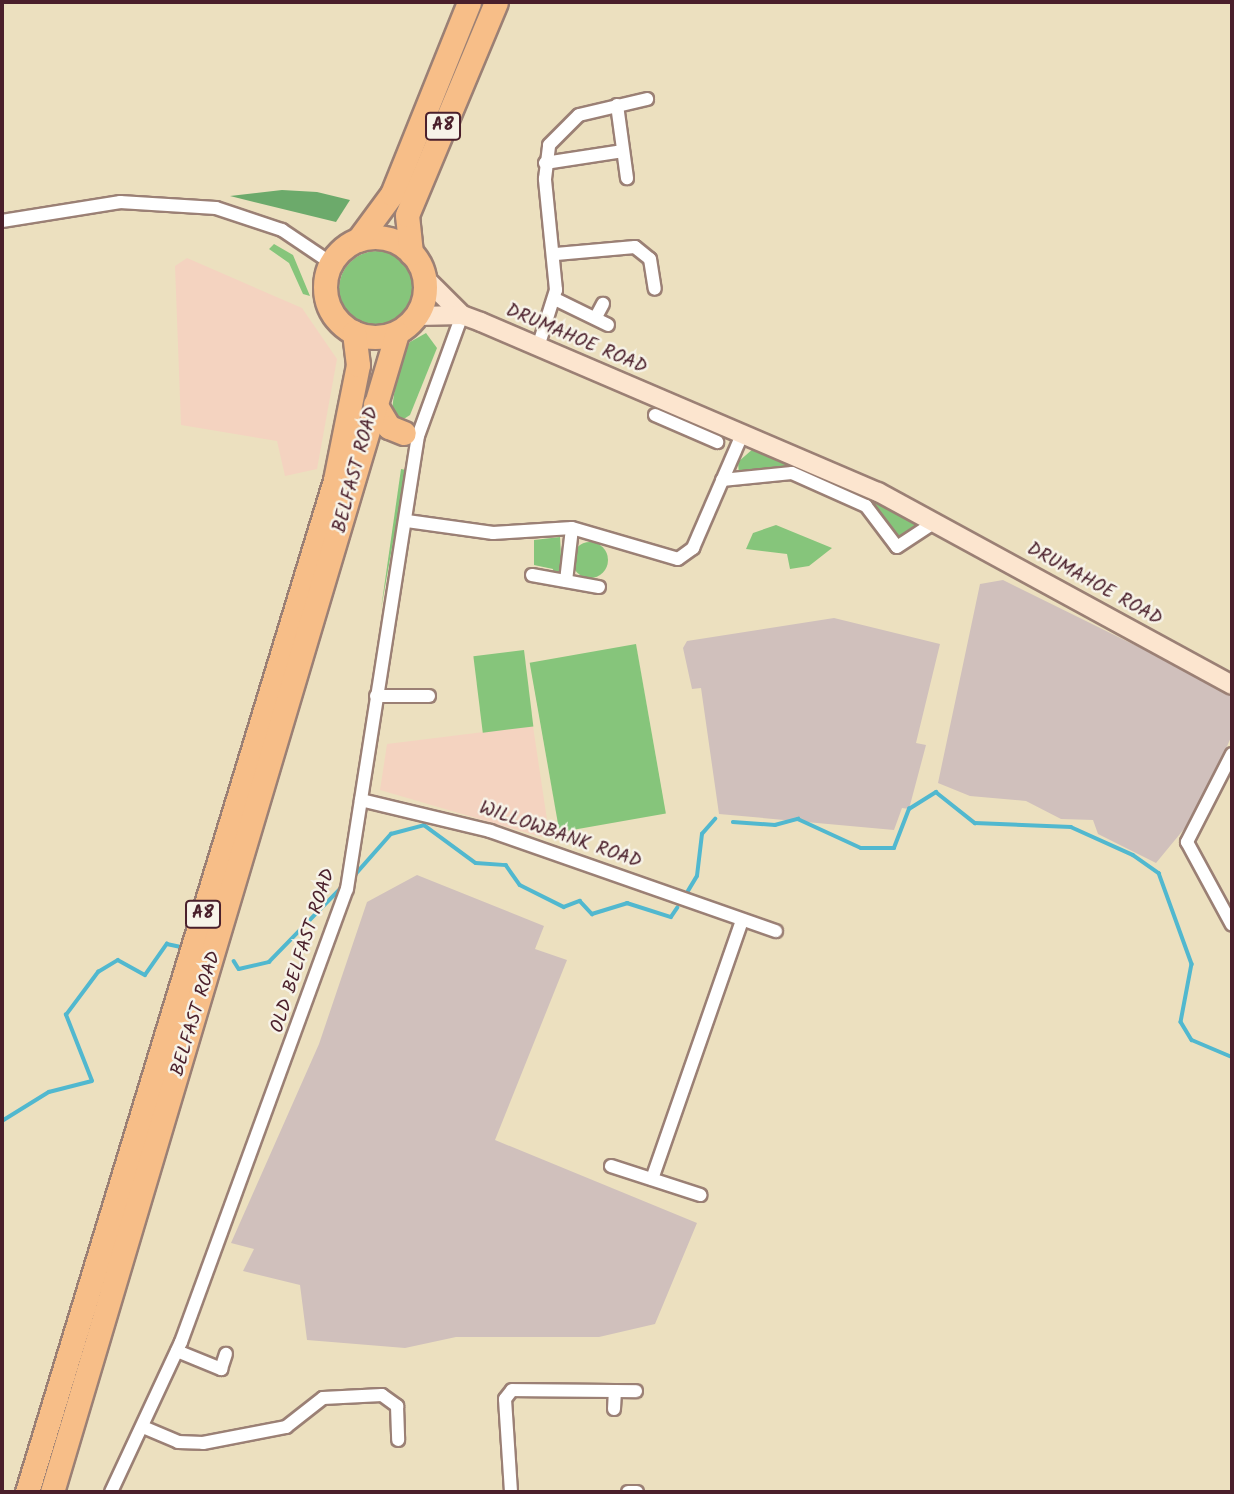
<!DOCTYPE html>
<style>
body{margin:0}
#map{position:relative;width:1234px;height:1494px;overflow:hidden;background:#ece0bf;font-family:Kalam,sans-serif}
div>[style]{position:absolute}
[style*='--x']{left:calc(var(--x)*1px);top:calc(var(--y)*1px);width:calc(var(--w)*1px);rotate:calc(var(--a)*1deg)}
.built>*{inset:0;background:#f4d3c0}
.industrial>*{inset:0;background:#d0c0bc}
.green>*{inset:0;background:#86c57b;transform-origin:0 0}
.round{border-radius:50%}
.forest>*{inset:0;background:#6caa6b}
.stream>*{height:3.5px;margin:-1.75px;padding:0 1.75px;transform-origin:1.75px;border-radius:1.75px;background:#51b8cf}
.roads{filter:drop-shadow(2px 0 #9b8075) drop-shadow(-2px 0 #9b8075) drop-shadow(0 2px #9b8075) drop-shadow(0 -2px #9b8075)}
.street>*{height:12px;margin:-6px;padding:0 6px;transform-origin:6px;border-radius:6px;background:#fff}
.secondary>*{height:18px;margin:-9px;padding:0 9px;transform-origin:9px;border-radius:9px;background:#fce5cf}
.highway>*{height:23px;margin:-11.5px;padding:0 11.5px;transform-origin:11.5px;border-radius:11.5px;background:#f7be88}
.highway>.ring{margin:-11.5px;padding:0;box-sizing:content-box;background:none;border:23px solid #f7be88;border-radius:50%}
span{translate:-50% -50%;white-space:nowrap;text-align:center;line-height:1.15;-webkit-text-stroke:5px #f7f3e8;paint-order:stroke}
.shield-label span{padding:2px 5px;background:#f7f3e8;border:2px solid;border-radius:5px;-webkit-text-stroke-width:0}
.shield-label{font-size:18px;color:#4a1f2b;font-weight:700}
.street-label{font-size:19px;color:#4a1f2b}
.frame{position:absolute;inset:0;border:4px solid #4a1f2b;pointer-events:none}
</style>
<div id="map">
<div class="built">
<i style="clip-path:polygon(187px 258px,302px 308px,337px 359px,317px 469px,285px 476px,277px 441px,181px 425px,175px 266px)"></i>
<i style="clip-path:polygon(533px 726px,549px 833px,541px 837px,380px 790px,387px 744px)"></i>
</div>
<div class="industrial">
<i style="clip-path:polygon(1003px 580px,1232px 693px,1232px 735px,1198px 812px,1156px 863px,1098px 834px,1093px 820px,1061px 819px,1026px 801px,970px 796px,938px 783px,980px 584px)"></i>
<i style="clip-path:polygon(834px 618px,940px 644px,916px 743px,926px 745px,909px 809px,902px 808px,894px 830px,719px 814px,701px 688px,692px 689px,683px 648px,687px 641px)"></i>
<i style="clip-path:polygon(417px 875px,544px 926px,535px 949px,567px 960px,495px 1140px,697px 1223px,655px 1324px,599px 1337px,456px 1337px,405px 1348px,307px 1340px,300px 1285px,243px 1271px,254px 1249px,231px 1243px,319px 1044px,367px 902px)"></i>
</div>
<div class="green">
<i style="clip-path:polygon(274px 244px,293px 255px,310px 296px,303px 294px,289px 263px,269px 249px)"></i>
<i class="round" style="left:339px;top:251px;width:76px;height:76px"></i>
<i style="clip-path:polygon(426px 333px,437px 348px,410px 415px,399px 422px,392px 410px,398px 363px,410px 342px)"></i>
<i style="clip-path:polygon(754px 448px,889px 508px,922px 524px,903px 542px,889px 532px,878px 509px,822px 483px,784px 468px,739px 475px,738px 462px)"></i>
<i style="clip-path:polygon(401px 469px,406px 470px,381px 609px)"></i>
<i style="clip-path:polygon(776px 525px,832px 548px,809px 566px,790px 569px,787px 554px,746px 549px,753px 533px)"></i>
<i style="clip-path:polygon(560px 537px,562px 575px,554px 577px,553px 569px,534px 565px,534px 540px)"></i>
<i class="round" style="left:572px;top:542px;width:36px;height:36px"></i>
<i style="left:636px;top:644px;width:172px;height:108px;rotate:80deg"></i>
<i style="left:524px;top:650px;width:77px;height:51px;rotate:83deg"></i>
</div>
<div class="forest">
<i style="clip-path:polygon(282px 190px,317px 192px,350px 200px,336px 222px,230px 196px)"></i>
</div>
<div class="stream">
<i style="--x:733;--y:822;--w:42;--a:4.1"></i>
<i style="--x:775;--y:825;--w:24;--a:-15"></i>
<i style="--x:798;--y:819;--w:69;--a:24.7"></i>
<i style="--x:861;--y:848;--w:33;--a:0"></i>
<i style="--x:894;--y:848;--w:42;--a:-69"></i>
<i style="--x:909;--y:809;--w:32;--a:-32"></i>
<i style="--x:936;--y:792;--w:50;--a:38.5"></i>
<i style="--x:975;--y:823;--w:96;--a:2.4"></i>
<i style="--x:1071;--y:827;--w:68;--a:24.3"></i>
<i style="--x:1133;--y:855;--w:32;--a:35"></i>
<i style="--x:1159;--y:873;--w:97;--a:70.1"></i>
<i style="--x:1192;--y:964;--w:59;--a:100.7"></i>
<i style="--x:1181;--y:1022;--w:21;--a:59"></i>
<i style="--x:1192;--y:1040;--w:43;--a:23"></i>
<i style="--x:354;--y:876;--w:56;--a:-48.6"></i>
<i style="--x:391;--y:834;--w:34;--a:-15"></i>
<i style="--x:424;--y:825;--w:64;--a:36.2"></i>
<i style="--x:476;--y:863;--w:30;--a:4"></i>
<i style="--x:506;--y:865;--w:24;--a:55"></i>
<i style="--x:520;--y:885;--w:49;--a:26.6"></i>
<i style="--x:564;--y:907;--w:17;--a:-21"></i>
<i style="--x:580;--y:901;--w:18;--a:47"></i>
<i style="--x:592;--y:914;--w:37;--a:-17"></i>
<i style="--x:627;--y:903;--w:46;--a:17.7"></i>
<i style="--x:671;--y:917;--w:11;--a:-56"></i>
<i style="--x:688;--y:891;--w:17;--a:-59"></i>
<i style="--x:697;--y:876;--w:42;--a:-83.2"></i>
<i style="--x:702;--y:834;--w:20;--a:-49"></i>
<i style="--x:234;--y:961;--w:9;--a:58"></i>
<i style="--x:239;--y:969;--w:31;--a:-13"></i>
<i style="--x:269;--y:962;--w:106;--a:-45.8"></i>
<i style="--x:2;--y:1121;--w:55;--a:-31.7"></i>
<i style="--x:49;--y:1092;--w:44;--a:-14.3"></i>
<i style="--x:92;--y:1081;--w:71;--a:-111.5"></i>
<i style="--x:66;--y:1015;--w:54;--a:-53.3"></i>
<i style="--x:98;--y:972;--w:23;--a:-31"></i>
<i style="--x:118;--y:960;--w:31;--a:29"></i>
<i style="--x:145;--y:975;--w:38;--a:-55"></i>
<i style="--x:167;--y:944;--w:14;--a:12"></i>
</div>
<div class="roads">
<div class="street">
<i style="--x:617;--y:105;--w:74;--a:82.2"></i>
<i style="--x:545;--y:163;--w:79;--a:-8.7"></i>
<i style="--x:2;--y:221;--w:120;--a:-9.1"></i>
<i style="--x:120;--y:202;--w:96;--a:3.6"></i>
<i style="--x:216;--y:208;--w:70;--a:18.4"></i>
<i style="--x:282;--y:230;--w:59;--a:34"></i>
<i style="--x:556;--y:254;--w:79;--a:-5.1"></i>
<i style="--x:635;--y:247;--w:19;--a:39"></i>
<i style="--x:650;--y:259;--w:30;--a:81"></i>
<i style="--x:555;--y:299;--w:59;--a:26.1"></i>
<i style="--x:596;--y:317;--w:15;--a:-62"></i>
<i style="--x:538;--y:347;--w:60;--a:-72.5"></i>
<i style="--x:556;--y:290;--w:112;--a:-95.7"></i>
<i style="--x:545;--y:179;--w:34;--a:-83"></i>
<i style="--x:549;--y:145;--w:42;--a:-45"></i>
<i style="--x:579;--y:115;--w:70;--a:-13.2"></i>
<i style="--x:655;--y:415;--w:68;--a:23.5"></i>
<i style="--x:722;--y:480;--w:70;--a:-5.7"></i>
<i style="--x:792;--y:473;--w:81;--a:24"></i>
<i style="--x:866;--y:506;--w:51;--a:52.9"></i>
<i style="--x:897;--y:547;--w:45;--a:-33.3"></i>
<i style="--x:407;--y:521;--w:87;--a:7.9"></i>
<i style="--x:493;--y:533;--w:79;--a:-3.6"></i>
<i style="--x:572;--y:528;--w:110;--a:16.3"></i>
<i style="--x:678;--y:559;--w:19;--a:-36"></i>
<i style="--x:693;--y:548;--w:123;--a:-66.6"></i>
<i style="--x:532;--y:575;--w:68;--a:10.2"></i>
<i style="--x:566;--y:581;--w:53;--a:-83.5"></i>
<i style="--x:376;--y:696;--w:53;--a:0"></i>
<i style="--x:1232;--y:754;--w:99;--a:117.1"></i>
<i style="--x:1187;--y:842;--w:94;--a:61.5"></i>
<i style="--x:361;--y:800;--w:133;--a:13.5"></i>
<i style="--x:490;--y:831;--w:303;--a:19.3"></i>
<i style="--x:611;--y:1166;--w:94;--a:18"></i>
<i style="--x:652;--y:1179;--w:274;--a:-70.8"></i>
<i style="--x:177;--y:1351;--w:48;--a:22.2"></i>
<i style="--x:221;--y:1369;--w:16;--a:-72"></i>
<i style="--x:614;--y:1409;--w:17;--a:-87"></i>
<i style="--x:143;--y:1427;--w:38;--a:23"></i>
<i style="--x:178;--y:1442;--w:25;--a:2"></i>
<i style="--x:203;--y:1443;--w:85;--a:-10.9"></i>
<i style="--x:286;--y:1427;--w:47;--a:-38.1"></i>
<i style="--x:323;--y:1398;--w:59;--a:-2.9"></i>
<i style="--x:382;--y:1395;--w:19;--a:36"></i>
<i style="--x:397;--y:1406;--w:34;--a:88"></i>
<i style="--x:111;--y:1492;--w:166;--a:-65"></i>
<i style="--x:181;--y:1342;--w:482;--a:-69.9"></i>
<i style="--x:347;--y:889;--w:459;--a:-81.1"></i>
<i style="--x:418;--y:436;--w:129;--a:-70"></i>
<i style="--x:511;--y:1492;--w:93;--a:-93.7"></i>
<i style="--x:505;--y:1399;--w:11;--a:-52"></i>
<i style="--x:512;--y:1390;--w:124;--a:0.5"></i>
<i style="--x:628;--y:1492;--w:9;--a:0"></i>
</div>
<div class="secondary">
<i style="--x:423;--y:276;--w:55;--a:45"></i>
<i style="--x:418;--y:316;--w:44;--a:-1.3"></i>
<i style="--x:462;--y:315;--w:20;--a:20"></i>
<i style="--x:481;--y:322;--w:432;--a:23.2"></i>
<i style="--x:878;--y:492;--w:403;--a:28.6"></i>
</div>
<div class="highway">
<i class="ring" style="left:325px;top:237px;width:77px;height:77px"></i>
<i style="--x:358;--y:240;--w:57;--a:-53.5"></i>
<i style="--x:392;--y:194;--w:207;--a:-68.1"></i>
<i style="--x:411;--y:253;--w:38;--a:-96"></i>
<i style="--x:407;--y:215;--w:231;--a:-67.3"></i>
<i style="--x:375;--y:404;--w:27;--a:59"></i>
<i style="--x:389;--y:427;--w:16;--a:22"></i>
<i style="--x:27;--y:1492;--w:1058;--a:-73.07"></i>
<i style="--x:335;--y:480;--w:117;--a:-78.7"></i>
<i style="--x:358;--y:365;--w:33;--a:-97"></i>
<i style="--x:52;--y:1492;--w:1209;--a:-73.42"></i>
</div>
</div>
<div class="shield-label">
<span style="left:443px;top:126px">A8</span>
<span style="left:203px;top:914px">A8</span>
</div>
<div class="street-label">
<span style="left:576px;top:340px;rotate:23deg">DRUMAHOE ROAD</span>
<span style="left:357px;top:470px;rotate:-75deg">BELFAST ROAD</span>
<span style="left:1094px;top:585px;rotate:29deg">DRUMAHOE ROAD</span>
<span style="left:560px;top:836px;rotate:19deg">WILLOWBANK ROAD</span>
<span style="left:304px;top:951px;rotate:-72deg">OLD BELFAST ROAD</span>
<span style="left:197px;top:1014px;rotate:-73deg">BELFAST ROAD</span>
</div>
<div class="frame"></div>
</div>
